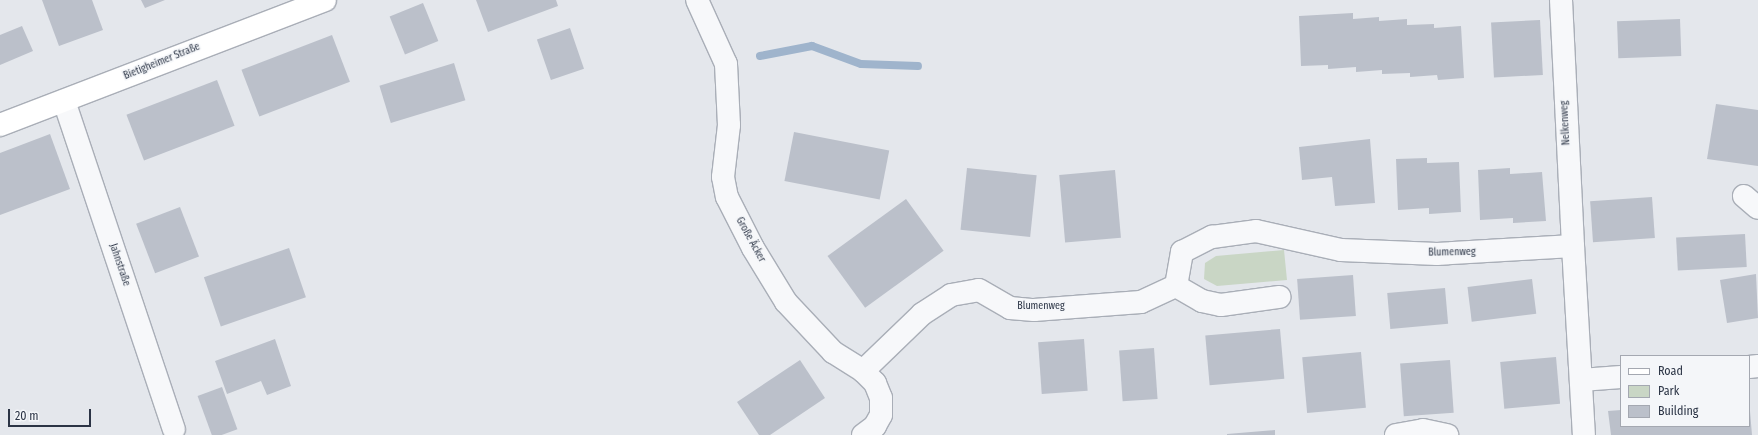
<!DOCTYPE html>
<meta charset="utf-8">
<style>
body{margin:0}
#map{position:relative;width:1758px;height:435px;overflow:hidden;background:#e4e7ec;font-family:"Fira Sans Condensed",sans-serif}
div>[style]{position:absolute}
[style*='--x']{left:calc(var(--x)*1px);top:calc(var(--y)*1px);width:calc(var(--w)*1px);rotate:calc(var(--a)*1deg)}
.green>*{inset:0;background:#c9d6c5}
.stream>*{height:8px;margin:-4px;padding:0 4px;transform-origin:4px;border-radius:4px;background:#9fb4cc}
.building>*{inset:0;background:#bbc0ca;transform-origin:0 0}
.roads{filter:drop-shadow(1px 0 #a9aeb7) drop-shadow(-1px 0 #a9aeb7) drop-shadow(0 1px #a9aeb7) drop-shadow(0 -1px #a9aeb7)}
.street>*{height:22px;margin:-11px;padding:0 11px;transform-origin:11px;border-radius:11px;background:#f7f8fa}
.secondary>*{height:22px;margin:-11px;padding:0 11px;transform-origin:11px;border-radius:11px;background:#fff}
span{translate:-50% -50%;white-space:nowrap;text-align:center;line-height:1.15;-webkit-text-stroke:3px #f4f6f9;paint-order:stroke}
.street-label{font-size:10px;color:#2b3445}
.legend{position:absolute;left:1620px;top:355px;width:130px;height:72px;box-sizing:border-box;background:#f4f6f9;border:1px solid #a4a8b1;margin:0;padding:5px 7px;list-style:none;font-size:12px;color:#2b3445}
.legend li{display:flex;align-items:center;gap:8px;height:20px}
.legend b{width:20px;border:1px solid #a4a8b1}
.scale{position:absolute;left:8px;top:409px;width:83px;height:18px;box-sizing:border-box;border:2px solid #2b3445;border-top:0;padding-left:5px;font-size:12px;line-height:14px;white-space:nowrap;color:#2b3445;-webkit-text-stroke:3px #f4f6f9;paint-order:stroke}
</style>
<div id="map">
<div class="green">
<i style="clip-path:polygon(1284px 250px,1287px 280px,1217px 286px,1204px 279px,1205px 263px,1216px 256px)"></i>
</div>
<div class="stream">
<i style="--x:760;--y:56;--w:53;--a:-10.9"></i>
<i style="--x:812;--y:46;--w:52;--a:20.2"></i>
<i style="--x:861;--y:64;--w:57;--a:2"></i>
</div>
<div class="building">
<i style="clip-path:polygon(42px 0,92px 0,103px 30px,59px 46px)"></i>
<i style="clip-path:polygon(141px 0,165px 0,145px 8px)"></i>
<i style="clip-path:polygon(476px 0,556px 0,558px 6px,488px 32px)"></i>
<i style="left:423px;top:3px;width:41px;height:36px;rotate:68deg"></i>
<i style="clip-path:polygon(1353px 13px,1353px 19px,1379px 17px,1379px 21px,1407px 19px,1407px 25px,1434px 24px,1434px 28px,1461px 26px,1464px 78px,1438px 80px,1437px 75px,1410px 77px,1410px 73px,1382px 74px,1382px 70px,1356px 72px,1356px 67px,1328px 69px,1328px 65px,1301px 66px,1299px 16px)"></i>
<i style="left:1680px;top:19px;width:37px;height:63px;rotate:88deg"></i>
<i style="left:1540px;top:20px;width:55px;height:49px;rotate:87deg"></i>
<i style="clip-path:polygon(22px 26px,33px 51px,0 65px,0 35px)"></i>
<i style="left:570px;top:28px;width:43px;height:35px;rotate:71deg"></i>
<i style="left:332px;top:35px;width:50px;height:97px;rotate:69deg"></i>
<i style="left:454px;top:63px;width:39px;height:78px;rotate:73deg"></i>
<i style="left:217px;top:80px;width:49px;height:97px;rotate:69deg"></i>
<i style="clip-path:polygon(1716px 104px,1758px 110px,1758px 166px,1707px 159px)"></i>
<i style="left:794px;top:132px;width:97px;height:50px;rotate:11deg"></i>
<i style="clip-path:polygon(50px 134px,70px 189px,0 215px,0 153px)"></i>
<i style="clip-path:polygon(1370px 139px,1375px 203px,1335px 206px,1332px 177px,1302px 180px,1299px 147px)"></i>
<i style="clip-path:polygon(1427px 158px,1427px 163px,1459px 162px,1461px 212px,1429px 214px,1429px 208px,1398px 210px,1396px 159px)"></i>
<i style="left:967px;top:168px;width:70px;height:62px;rotate:6deg"></i>
<i style="clip-path:polygon(1510px 168px,1510px 174px,1542px 172px,1546px 221px,1513px 223px,1513px 218px,1480px 220px,1478px 170px)"></i>
<i style="left:1115px;top:170px;width:68px;height:56px;rotate:85deg"></i>
<i style="left:1652px;top:197px;width:41px;height:62px;rotate:86deg"></i>
<i style="left:906px;top:199px;width:64px;height:97px;rotate:54deg"></i>
<i style="left:180px;top:207px;width:53px;height:47px;rotate:69deg"></i>
<i style="left:1745px;top:234px;width:33px;height:69px;rotate:87deg"></i>
<i style="left:289px;top:248px;width:52px;height:90px;rotate:71deg"></i>
<i style="clip-path:polygon(1756px 274px,1758px 318px,1727px 323px,1720px 280px)"></i>
<i style="left:1353px;top:275px;width:41px;height:56px;rotate:86deg"></i>
<i style="left:1532px;top:279px;width:35px;height:65px;rotate:83deg"></i>
<i style="left:1445px;top:288px;width:36px;height:58px;rotate:85deg"></i>
<i style="left:1280px;top:329px;width:50px;height:75px;rotate:85deg"></i>
<i style="clip-path:polygon(275px 339px,291px 386px,267px 395px,261px 381px,227px 394px,215px 361px)"></i>
<i style="left:1084px;top:339px;width:52px;height:46px;rotate:86deg"></i>
<i style="left:1154px;top:348px;width:51px;height:35px;rotate:86deg"></i>
<i style="left:1361px;top:352px;width:56px;height:59px;rotate:85deg"></i>
<i style="left:1556px;top:357px;width:47px;height:56px;rotate:85deg"></i>
<i style="clip-path:polygon(800px 360px,825px 398px,770px 435px,759px 435px,737px 402px)"></i>
<i style="left:1450px;top:360px;width:53px;height:50px;rotate:86deg"></i>
<i style="left:222px;top:387px;width:45px;height:26px;rotate:70deg"></i>
<i style="clip-path:polygon(1621px 410px,1621px 426px,1749px 426px,1750px 411px,1752px 435px,1611px 435px,1608px 411px)"></i>
<i style="clip-path:polygon(1275px 430px,1275px 435px,1227px 435px,1227px 434px)"></i>
</div>
<div class="roads">
<div class="street">
<i style="--x:697;--y:0;--w:70;--a:65.6"></i>
<i style="--x:726;--y:64;--w:61;--a:87.2"></i>
<i style="--x:729;--y:125;--w:52;--a:96.6"></i>
<i style="--x:723;--y:177;--w:20;--a:79"></i>
<i style="--x:727;--y:197;--w:57;--a:63"></i>
<i style="--x:753;--y:248;--w:63;--a:58.6"></i>
<i style="--x:786;--y:302;--w:69;--a:46.8"></i>
<i style="--x:833;--y:352;--w:36;--a:32"></i>
<i style="--x:863;--y:371;--w:17;--a:45"></i>
<i style="--x:875;--y:383;--w:16;--a:68"></i>
<i style="--x:881;--y:398;--w:17;--a:90"></i>
<i style="--x:881;--y:415;--w:13;--a:119"></i>
<i style="--x:875;--y:426;--w:15;--a:143"></i>
<i style="--x:1561;--y:0;--w:246;--a:87.2"></i>
<i style="--x:64;--y:101;--w:346;--a:71.5"></i>
<i style="--x:1744;--y:196;--w:18;--a:41"></i>
<i style="--x:1176;--y:286;--w:30;--a:30"></i>
<i style="--x:1202;--y:301;--w:19;--a:12"></i>
<i style="--x:1221;--y:305;--w:59;--a:-7.9"></i>
<i style="--x:1749;--y:367;--w:9;--a:-6"></i>
<i style="--x:863;--y:371;--w:82;--a:-44"></i>
<i style="--x:922;--y:314;--w:35;--a:-33"></i>
<i style="--x:951;--y:295;--w:28;--a:-10"></i>
<i style="--x:979;--y:290;--w:36;--a:30"></i>
<i style="--x:1010;--y:308;--w:24;--a:5"></i>
<i style="--x:1034;--y:310;--w:107;--a:-4.3"></i>
<i style="--x:1141;--y:302;--w:38;--a:-25"></i>
<i style="--x:1176;--y:286;--w:35;--a:-80"></i>
<i style="--x:1182;--y:252;--w:34;--a:-27"></i>
<i style="--x:1212;--y:237;--w:44;--a:-7.8"></i>
<i style="--x:1256;--y:231;--w:87;--a:12.6"></i>
<i style="--x:1341;--y:250;--w:96;--a:2.4"></i>
<i style="--x:1437;--y:254;--w:136;--a:-3.4"></i>
<i style="--x:1573;--y:246;--w:189;--a:86.7"></i>
<i style="--x:1581;--y:380;--w:40;--a:-4.3"></i>
<i style="--x:1396;--y:435;--w:27;--a:-10"></i>
<i style="--x:1423;--y:430;--w:25;--a:12"></i>
</div>
<div class="secondary">
<i style="--x:0;--y:125;--w:348;--a:-21"></i>
</div>
</div>
<div class="street-label">
<span style="left:162px;top:62px;rotate:-22deg">Bietigheimer Straße</span>
<span style="left:1566px;top:123px;rotate:-93deg">Nelkenweg</span>
<span style="left:750px;top:240px;rotate:61deg">Große Äcker</span>
<span style="left:1452px;top:253px;rotate:-1deg">Blumenweg</span>
<span style="left:119px;top:265px;rotate:71deg">Jahnstraße</span>
<span style="left:1041px;top:307px">Blumenweg</span>
</div>
<ul class="legend">
<li><b style="height:5px;background:#fff"></b>Road</li>
<li><b style="height:11px;background:#c9d6c5"></b>Park</li>
<li><b style="height:11px;background:#bbc0ca"></b>Building</li>
</ul>
<div class="scale">20 m</div>
</div>
